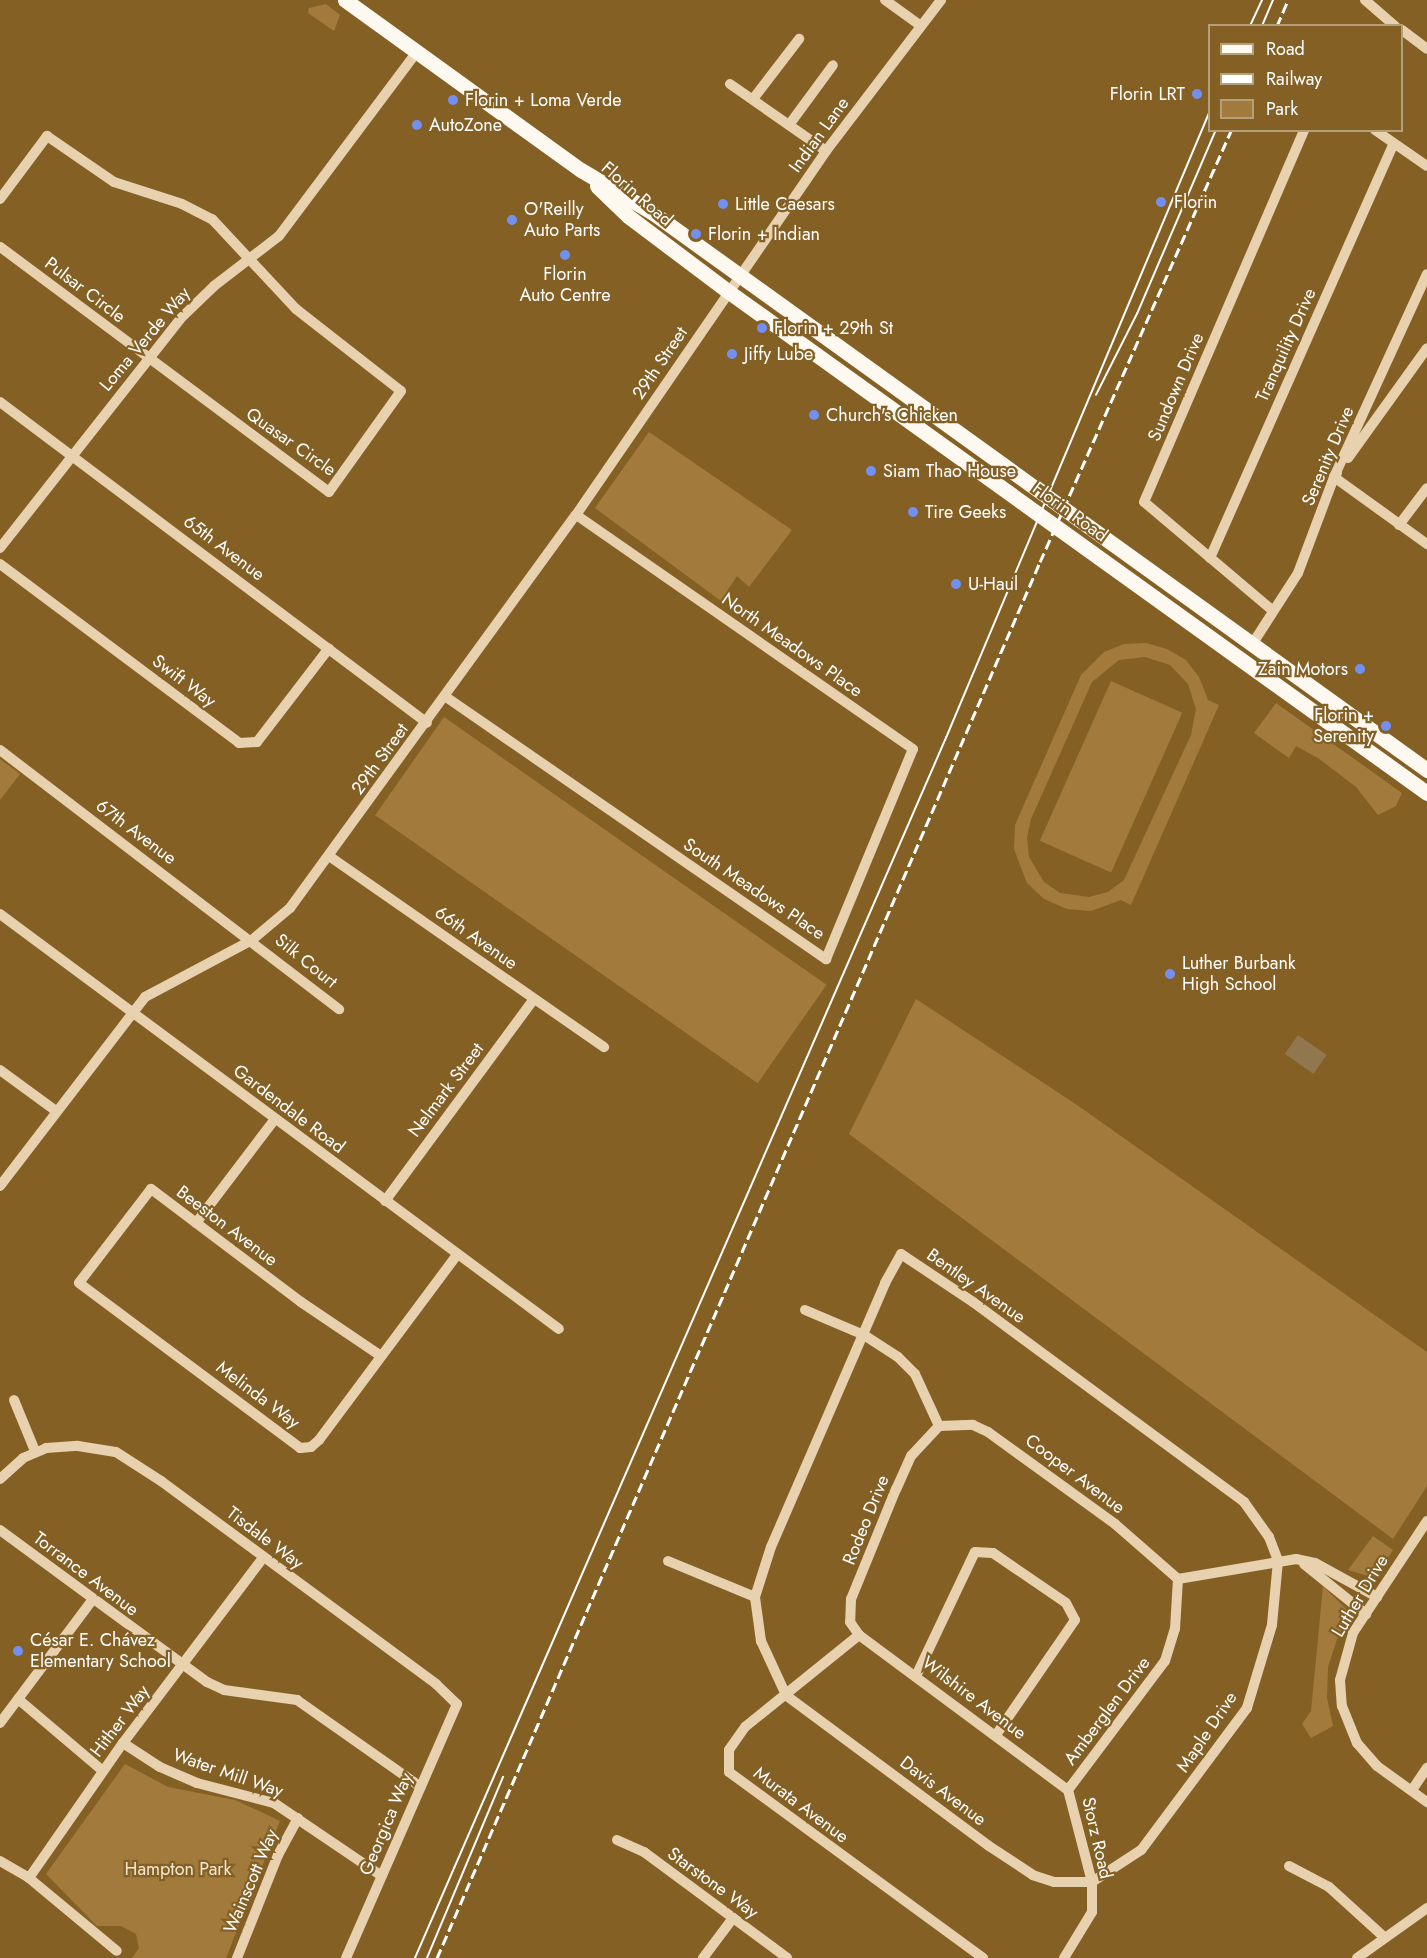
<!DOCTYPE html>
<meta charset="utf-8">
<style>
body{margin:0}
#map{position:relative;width:1427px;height:1958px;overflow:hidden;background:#846025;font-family:Jost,sans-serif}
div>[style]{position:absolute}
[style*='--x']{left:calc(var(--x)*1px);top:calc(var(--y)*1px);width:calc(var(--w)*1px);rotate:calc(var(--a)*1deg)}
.green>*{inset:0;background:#a27b3c;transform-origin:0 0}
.water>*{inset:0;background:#90774d;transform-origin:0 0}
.minor>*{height:10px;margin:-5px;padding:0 5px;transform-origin:5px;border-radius:5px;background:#e8d1ae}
.major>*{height:15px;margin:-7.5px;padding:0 7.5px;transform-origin:7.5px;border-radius:7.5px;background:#fef9f0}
.tram>*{height:1.5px;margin:-0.75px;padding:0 0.75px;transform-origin:0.75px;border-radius:0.75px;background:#fff}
.rail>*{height:3px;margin-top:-1.5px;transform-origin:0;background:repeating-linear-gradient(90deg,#fff 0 10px,transparent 0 14.5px)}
.dots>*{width:16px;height:16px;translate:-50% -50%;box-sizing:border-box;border:3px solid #846025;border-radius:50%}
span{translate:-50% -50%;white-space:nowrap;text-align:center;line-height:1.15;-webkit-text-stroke:4.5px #846025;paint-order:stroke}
.poi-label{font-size:18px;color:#fff}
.right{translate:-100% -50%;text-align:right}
.left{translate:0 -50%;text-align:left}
.street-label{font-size:18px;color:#fff}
.park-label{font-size:18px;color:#f6e8d2}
.legend{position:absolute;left:1208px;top:24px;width:195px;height:108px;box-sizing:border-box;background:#846025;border:2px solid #b5a07c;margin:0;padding:8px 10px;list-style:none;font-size:18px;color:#fff}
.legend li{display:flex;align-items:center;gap:12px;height:30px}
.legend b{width:30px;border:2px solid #b5a07c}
</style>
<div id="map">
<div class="green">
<i style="clip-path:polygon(326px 4px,340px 15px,334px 31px,308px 13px,309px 8px)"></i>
<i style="clip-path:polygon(649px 432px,792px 530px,749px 587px,737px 576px,721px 601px,595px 508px)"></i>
<i style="clip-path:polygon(evenodd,1146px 643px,1167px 649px,1186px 660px,1199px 677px,1208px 700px,1219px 705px,1131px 905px,1121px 900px,1091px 911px,1067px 909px,1044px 899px,1027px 883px,1014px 849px,1015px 825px,1081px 675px,1104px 652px,1124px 644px,1146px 643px,1145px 657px,1170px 665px,1188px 684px,1196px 709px,1191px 735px,1124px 880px,1108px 892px,1089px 897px,1060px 893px,1044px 882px,1029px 857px,1027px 838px,1031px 819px,1092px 682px,1119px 660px,1145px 657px)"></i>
<i style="left:1111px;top:681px;width:78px;height:175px;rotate:24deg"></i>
<i style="clip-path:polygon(1276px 703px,1402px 793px,1396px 806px,1378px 815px,1356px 787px,1318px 758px,1296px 746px,1289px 758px,1254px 733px)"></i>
<i style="left:444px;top:717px;width:467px;height:120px;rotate:35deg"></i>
<i style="clip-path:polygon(0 759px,20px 774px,0 800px)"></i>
<i style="clip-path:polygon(916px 999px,1077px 1105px,1427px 1352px,1427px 1486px,1393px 1539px,849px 1134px)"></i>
<i style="clip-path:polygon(1373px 1536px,1393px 1550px,1375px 1578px,1348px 1570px)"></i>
<i style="clip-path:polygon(1323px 1586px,1351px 1614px,1337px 1639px,1328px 1667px,1327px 1698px,1333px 1726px,1311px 1738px,1302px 1724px,1311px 1711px)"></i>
<i style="clip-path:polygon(125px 1764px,168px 1787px,235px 1800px,280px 1821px,226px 1958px,132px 1958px,139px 1948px,136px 1934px,121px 1926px,97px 1926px,46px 1874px)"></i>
</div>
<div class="water">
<i style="left:1298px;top:1035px;width:35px;height:23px;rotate:35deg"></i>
</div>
<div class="minor">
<i style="--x:885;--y:0;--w:44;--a:35.8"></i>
<i style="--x:1365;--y:0;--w:40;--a:41"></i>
<i style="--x:1402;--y:30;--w:31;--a:37"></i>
<i style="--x:730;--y:84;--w:117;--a:34.9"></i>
<i style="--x:753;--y:99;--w:76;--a:-52.5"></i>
<i style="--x:789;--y:125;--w:74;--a:-53.7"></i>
<i style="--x:1375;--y:130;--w:63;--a:34.7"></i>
<i style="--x:0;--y:199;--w:79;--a:-53.3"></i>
<i style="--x:47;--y:136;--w:81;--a:34.5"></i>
<i style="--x:114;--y:182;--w:71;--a:17.9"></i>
<i style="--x:182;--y:204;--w:34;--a:27"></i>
<i style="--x:212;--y:219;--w:123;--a:47"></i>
<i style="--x:296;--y:309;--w:133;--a:38"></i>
<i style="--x:401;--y:391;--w:124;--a:125.5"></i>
<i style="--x:329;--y:492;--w:410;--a:-143.3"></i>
<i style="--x:0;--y:402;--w:534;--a:36.93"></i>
<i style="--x:1348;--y:458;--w:135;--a:-54.3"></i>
<i style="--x:1337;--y:473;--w:5;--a:127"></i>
<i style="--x:1334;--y:477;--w:115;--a:35.8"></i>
<i style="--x:1399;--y:525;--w:46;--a:-52.9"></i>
<i style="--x:0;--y:548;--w:291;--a:-51.8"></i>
<i style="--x:180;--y:319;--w:47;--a:-44.1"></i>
<i style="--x:214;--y:286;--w:82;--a:-37.6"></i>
<i style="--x:279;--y:236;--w:229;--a:-53.2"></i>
<i style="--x:1210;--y:558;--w:452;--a:-66.1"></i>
<i style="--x:0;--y:564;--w:299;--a:36.8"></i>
<i style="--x:239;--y:743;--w:18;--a:-3"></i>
<i style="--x:257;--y:742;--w:118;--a:-52.5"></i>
<i style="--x:1272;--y:610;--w:167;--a:-139.8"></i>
<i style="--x:1144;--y:502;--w:405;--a:-66.7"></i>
<i style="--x:1251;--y:646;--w:87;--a:-57.2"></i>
<i style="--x:1298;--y:573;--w:103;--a:-69.4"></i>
<i style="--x:1334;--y:477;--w:223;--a:-65.4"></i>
<i style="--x:446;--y:697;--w:462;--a:34.6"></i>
<i style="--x:826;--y:959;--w:227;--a:-67.5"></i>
<i style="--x:913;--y:749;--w:410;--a:-145.2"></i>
<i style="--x:0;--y:750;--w:427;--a:37.4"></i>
<i style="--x:329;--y:856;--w:335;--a:34.8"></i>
<i style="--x:0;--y:914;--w:696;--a:36.59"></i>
<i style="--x:0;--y:1070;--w:69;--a:36.2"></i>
<i style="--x:0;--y:1186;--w:238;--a:-52.5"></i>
<i style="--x:145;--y:997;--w:121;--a:-28"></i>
<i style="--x:252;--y:940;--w:50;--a:-40.1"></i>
<i style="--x:290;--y:908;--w:486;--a:-54"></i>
<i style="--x:576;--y:515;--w:442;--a:-55.5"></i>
<i style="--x:826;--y:151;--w:190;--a:-52.7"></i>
<i style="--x:385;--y:1201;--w:251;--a:-53.6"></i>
<i style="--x:196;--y:1223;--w:131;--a:-52.8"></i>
<i style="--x:901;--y:1254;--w:87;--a:33.7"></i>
<i style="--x:973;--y:1302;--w:337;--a:36.4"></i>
<i style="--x:1244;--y:1502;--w:43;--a:54.5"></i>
<i style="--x:1269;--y:1537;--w:26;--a:69"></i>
<i style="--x:1278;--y:1561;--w:64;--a:95.4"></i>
<i style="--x:1272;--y:1625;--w:87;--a:106.8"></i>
<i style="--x:1247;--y:1708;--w:177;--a:126.7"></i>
<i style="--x:1141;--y:1850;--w:59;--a:146.9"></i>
<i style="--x:1092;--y:1882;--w:38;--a:180"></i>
<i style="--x:1054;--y:1882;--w:22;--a:-162"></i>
<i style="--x:1033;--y:1875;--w:53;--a:-146.6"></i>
<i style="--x:989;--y:1846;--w:253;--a:-143.4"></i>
<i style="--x:786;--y:1695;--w:60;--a:-114.8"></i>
<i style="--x:761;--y:1641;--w:44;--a:-97.8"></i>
<i style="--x:755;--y:1597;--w:52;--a:-72.3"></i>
<i style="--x:771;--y:1547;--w:288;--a:-66.6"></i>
<i style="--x:885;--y:1283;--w:33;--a:-61"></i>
<i style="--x:805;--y:1310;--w:64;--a:23"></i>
<i style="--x:864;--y:1335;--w:40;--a:32.9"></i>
<i style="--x:898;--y:1357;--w:24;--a:45"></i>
<i style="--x:915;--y:1374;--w:57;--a:65.2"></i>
<i style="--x:381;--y:1356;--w:97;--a:-146"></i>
<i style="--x:301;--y:1302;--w:188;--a:-143"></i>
<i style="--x:151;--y:1189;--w:118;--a:127.5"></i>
<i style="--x:79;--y:1283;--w:276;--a:36.7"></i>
<i style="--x:300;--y:1448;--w:11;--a:-5"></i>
<i style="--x:311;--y:1447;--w:11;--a:-41"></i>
<i style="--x:319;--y:1440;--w:231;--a:-53.3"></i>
<i style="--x:14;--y:1400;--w:55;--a:67.6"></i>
<i style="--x:939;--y:1426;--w:41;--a:133"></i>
<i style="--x:911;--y:1456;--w:36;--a:114"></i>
<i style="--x:896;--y:1489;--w:119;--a:112.2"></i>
<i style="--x:851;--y:1599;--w:23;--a:92"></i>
<i style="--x:850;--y:1622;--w:16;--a:55"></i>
<i style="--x:859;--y:1635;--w:260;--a:36.6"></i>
<i style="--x:939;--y:1426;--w:34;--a:-2"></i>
<i style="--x:973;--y:1425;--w:17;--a:25"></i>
<i style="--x:988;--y:1432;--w:157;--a:35.9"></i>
<i style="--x:1115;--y:1524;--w:84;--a:41.1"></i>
<i style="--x:0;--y:1479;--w:31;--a:-42"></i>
<i style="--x:23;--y:1458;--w:25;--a:-23"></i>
<i style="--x:46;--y:1448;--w:32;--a:-4"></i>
<i style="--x:78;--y:1446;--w:38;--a:9"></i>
<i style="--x:116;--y:1452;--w:54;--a:32.8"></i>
<i style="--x:161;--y:1481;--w:342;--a:36.4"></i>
<i style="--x:436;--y:1684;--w:29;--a:44"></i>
<i style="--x:457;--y:1704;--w:277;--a:113.6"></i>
<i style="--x:1427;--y:1521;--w:134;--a:123.5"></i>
<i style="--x:1353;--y:1633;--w:49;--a:105.5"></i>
<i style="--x:1340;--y:1680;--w:26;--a:86"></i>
<i style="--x:1342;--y:1706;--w:40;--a:68"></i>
<i style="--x:1357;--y:1743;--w:30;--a:49"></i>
<i style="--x:1377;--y:1766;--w:62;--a:35.8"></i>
<i style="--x:0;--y:1530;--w:257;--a:36.3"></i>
<i style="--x:207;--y:1682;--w:19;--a:25"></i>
<i style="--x:224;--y:1690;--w:74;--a:7.8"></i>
<i style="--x:297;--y:1700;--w:151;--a:35.1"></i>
<i style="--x:668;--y:1561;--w:94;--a:22.5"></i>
<i style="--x:1304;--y:1564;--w:80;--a:38.9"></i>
<i style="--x:1178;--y:1579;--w:120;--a:-9.6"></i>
<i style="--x:1296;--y:1559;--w:19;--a:12"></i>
<i style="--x:1315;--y:1563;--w:71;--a:28.7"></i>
<i style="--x:859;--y:1635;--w:146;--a:141.1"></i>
<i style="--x:745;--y:1727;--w:28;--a:125"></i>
<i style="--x:729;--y:1750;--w:22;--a:90"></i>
<i style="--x:729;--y:1772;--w:315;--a:36.2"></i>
<i style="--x:916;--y:1676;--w:137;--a:-64.6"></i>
<i style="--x:975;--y:1552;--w:18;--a:3"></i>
<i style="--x:993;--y:1553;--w:88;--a:34.4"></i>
<i style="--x:1066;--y:1603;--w:19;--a:62"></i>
<i style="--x:1075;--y:1620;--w:140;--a:124.5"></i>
<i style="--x:18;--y:1699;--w:111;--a:40.3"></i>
<i style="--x:0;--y:1723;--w:155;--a:-53.1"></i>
<i style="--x:123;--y:1743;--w:44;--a:33"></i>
<i style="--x:160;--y:1767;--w:40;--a:23.4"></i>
<i style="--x:197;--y:1783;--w:80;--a:14.6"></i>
<i style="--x:274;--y:1803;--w:130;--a:34.1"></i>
<i style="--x:1068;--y:1790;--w:161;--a:-53.1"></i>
<i style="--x:1165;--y:1661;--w:34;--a:-73"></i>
<i style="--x:1175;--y:1629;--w:50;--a:-86.6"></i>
<i style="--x:1412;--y:1790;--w:27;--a:-56"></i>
<i style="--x:617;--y:1840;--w:30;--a:24"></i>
<i style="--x:644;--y:1852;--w:178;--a:36.5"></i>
<i style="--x:0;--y:1861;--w:34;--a:30"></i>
<i style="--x:29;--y:1878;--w:114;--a:39.7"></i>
<i style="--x:1289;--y:1866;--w:45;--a:27.7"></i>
<i style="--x:1329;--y:1887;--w:74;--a:42.3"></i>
<i style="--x:29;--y:1878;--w:165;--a:-55.2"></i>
<i style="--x:123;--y:1743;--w:232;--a:-52.9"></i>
<i style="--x:237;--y:1958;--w:111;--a:-68.3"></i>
<i style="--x:278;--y:1855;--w:42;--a:-61.6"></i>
<i style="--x:703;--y:1958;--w:50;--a:-53.1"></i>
<i style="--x:1064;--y:1958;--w:54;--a:-58.7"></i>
<i style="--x:1092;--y:1912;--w:30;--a:-90"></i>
<i style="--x:1092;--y:1882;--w:95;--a:-104.6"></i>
<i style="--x:1357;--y:1958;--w:86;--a:-35.5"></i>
</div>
<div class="major">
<i style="--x:345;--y:0;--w:291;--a:35.8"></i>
<i style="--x:581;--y:170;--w:84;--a:30.8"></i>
<i style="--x:653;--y:213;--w:954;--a:35.74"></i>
<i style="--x:597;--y:186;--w:43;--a:44.1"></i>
<i style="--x:628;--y:216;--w:126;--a:37"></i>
<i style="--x:729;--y:292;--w:859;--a:35.67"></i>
</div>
<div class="tram">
<i style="--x:1250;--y:26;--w:29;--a:-65"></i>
<i style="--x:1262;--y:26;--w:28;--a:-67"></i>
<i style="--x:1096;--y:395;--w:91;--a:-63.2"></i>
<i style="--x:1137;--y:314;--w:200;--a:-66.8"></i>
<i style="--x:415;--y:1958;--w:1331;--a:-66.48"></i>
<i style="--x:946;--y:738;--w:680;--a:-67.17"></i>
<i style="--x:427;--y:1958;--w:196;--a:-67.2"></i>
</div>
<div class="rail">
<i style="--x:1277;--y:26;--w:28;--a:-67"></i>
<i style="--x:437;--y:1958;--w:1521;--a:-66.64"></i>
<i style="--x:1040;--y:562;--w:472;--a:-66.1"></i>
</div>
<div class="dots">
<i style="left:1197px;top:94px;background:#7390f1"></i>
<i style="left:453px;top:100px;background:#7390f1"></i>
<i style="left:417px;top:125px;background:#7390f1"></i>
<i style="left:1161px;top:202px;background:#7390f1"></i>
<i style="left:723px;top:204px;background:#7390f1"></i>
<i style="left:512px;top:220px;background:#7390f1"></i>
<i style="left:696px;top:234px;background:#7390f1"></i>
<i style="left:565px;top:255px;background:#7390f1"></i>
<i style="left:762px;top:328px;background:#7390f1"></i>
<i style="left:732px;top:354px;background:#7390f1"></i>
<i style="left:814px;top:415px;background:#7390f1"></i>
<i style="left:871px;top:471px;background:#7390f1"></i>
<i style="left:913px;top:512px;background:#7390f1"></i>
<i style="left:956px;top:584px;background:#7390f1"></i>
<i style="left:1360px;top:669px;background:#7390f1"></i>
<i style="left:1386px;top:726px;background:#7390f1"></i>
<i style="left:1170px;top:974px;background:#7390f1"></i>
<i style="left:18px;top:1651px;background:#7390f1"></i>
</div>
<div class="poi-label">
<span class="right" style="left:1185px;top:94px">Florin LRT</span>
<span class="left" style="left:465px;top:100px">Florin + Loma Verde</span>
<span class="left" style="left:429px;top:125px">AutoZone</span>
<span class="left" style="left:1174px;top:202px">Florin</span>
<span class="left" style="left:735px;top:204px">Little Caesars</span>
<span class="left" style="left:524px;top:220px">O'Reilly<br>Auto Parts</span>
<span class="left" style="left:708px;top:234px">Florin + Indian</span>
<span style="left:565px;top:285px">Florin<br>Auto Centre</span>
<span class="left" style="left:774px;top:328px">Florin + 29th St</span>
<span class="left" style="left:744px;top:354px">Jiffy Lube</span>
<span class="left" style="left:826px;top:415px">Church's Chicken</span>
<span class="left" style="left:883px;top:471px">Siam Thao House</span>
<span class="left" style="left:925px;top:512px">Tire Geeks</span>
<span class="left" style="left:968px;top:584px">U-Haul</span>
<span class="right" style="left:1348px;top:669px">Zain Motors</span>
<span class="right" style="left:1374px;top:726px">Florin +<br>Serenity</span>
<span class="left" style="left:1182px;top:974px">Luther Burbank<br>High School</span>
<span class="left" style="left:30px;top:1651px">César E. Chávez<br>Elementary School</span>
</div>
<div class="street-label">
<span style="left:819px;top:135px;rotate:-54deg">Indian Lane</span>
<span style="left:637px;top:194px;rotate:41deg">Florin Road</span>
<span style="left:85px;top:290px;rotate:37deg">Pulsar Circle</span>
<span style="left:145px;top:339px;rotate:-50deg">Loma Verde Way</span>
<span style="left:1286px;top:345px;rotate:-66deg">Tranquility Drive</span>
<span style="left:660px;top:363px;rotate:-56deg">29th Street</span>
<span style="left:1176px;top:387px;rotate:-67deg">Sundown Drive</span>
<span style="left:291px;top:442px;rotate:35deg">Quasar Circle</span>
<span style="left:1328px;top:456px;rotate:-67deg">Serenity Drive</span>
<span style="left:1070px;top:512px;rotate:36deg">Florin Road</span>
<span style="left:224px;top:548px;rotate:37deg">65th Avenue</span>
<span style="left:792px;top:645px;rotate:35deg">North Meadows Place</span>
<span style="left:184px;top:681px;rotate:37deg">Swift Way</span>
<span style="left:380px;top:759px;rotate:-54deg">29th Street</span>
<span style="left:136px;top:832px;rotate:37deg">67th Avenue</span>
<span style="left:754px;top:889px;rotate:34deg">South Meadows Place</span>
<span style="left:476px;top:938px;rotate:35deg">66th Avenue</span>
<span style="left:306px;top:961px;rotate:39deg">Silk Court</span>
<span style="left:446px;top:1090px;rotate:-53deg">Nelmark Street</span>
<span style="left:289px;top:1109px;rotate:37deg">Gardendale Road</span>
<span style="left:227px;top:1226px;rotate:37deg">Beeston Avenue</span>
<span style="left:976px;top:1286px;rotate:35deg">Bentley Avenue</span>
<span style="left:258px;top:1395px;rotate:37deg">Melinda Way</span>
<span style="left:1075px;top:1474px;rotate:37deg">Cooper Avenue</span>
<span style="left:866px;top:1520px;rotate:-68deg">Rodeo Drive</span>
<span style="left:265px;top:1538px;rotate:37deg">Tisdale Way</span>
<span style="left:86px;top:1574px;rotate:37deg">Torrance Avenue</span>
<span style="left:1360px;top:1596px;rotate:-59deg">Luther Drive</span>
<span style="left:974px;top:1698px;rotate:37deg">Wilshire Avenue</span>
<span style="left:1107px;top:1711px;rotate:-53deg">Amberglen Drive</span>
<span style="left:120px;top:1721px;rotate:-53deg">Hither Way</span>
<span style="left:1207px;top:1732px;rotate:-56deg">Maple Drive</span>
<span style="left:228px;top:1773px;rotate:19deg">Water Mill Way</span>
<span style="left:943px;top:1791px;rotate:37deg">Davis Avenue</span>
<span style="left:801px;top:1805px;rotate:37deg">Murata Avenue</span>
<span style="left:386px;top:1824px;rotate:-67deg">Georgica Way</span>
<span style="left:1097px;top:1838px;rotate:77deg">Storz Road</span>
<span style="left:251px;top:1881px;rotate:-67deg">Wainscott Way</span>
<span style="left:713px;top:1883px;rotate:36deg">Starstone Way</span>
</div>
<div class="park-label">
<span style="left:178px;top:1869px">Hampton Park</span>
</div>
<ul class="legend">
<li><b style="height:8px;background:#fef9f0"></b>Road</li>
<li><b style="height:8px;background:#fff"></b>Railway</li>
<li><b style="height:16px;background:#a27b3c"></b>Park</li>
</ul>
</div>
